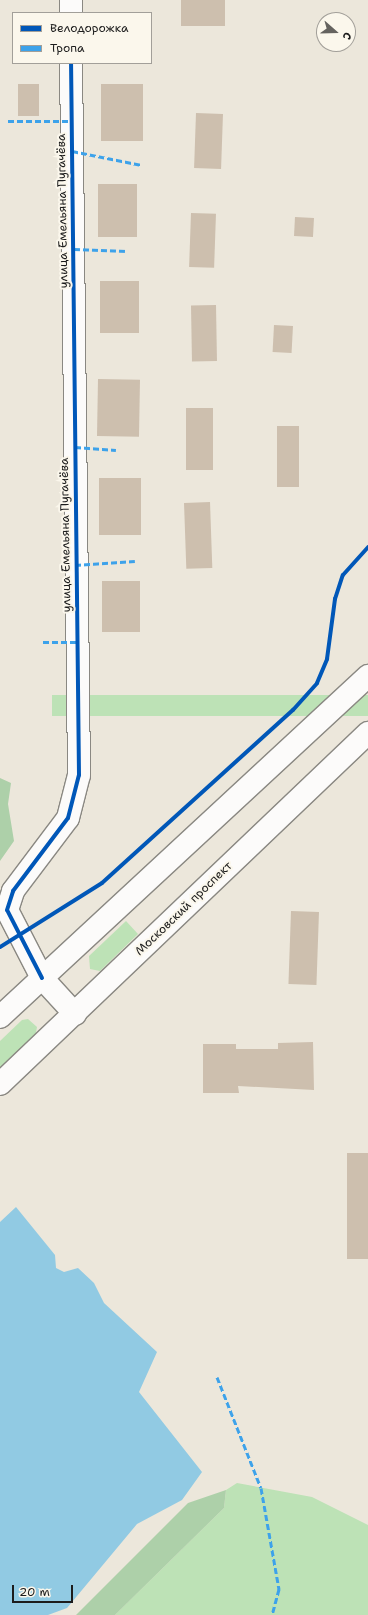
<!DOCTYPE html>
<meta charset="utf-8">
<style>
body{margin:0}
#map{position:relative;width:368px;height:1615px;overflow:hidden;background:#ece7db;font-family:"Shantell Sans",sans-serif}
div>[style]{position:absolute}
[style*='--x']{left:calc(var(--x)*1px);top:calc(var(--y)*1px);width:calc(var(--w)*1px);rotate:calc(var(--a)*1deg)}
.green>*{inset:0;background:#bde2b6;transform-origin:0 0}
.forest>*{inset:0;background:#add0a9}
.water>*{inset:0;background:#91cae3}
.building>*{inset:0;background:#cdbfae;transform-origin:0 0}
.roads{filter:drop-shadow(1px 0 #8a8882) drop-shadow(-1px 0 #8a8882) drop-shadow(0 1px #8a8882) drop-shadow(0 -1px #8a8882)}
.minor>*{height:22px;margin:-11px;padding:0 11px;transform-origin:11px;border-radius:11px;background:#fcfbfa}
.secondary>*{height:22px;margin:-11px;padding:0 11px;transform-origin:11px;border-radius:11px;background:#fcfbfa}
.quiet>*{height:3px;margin-top:-1.5px;transform-origin:0;background:repeating-linear-gradient(90deg,#3da2ea 0 6px,transparent 0 9px)}
.cycleway>*{height:4px;margin:-2px;padding:0 2px;transform-origin:2px;border-radius:2px;background:#0057b8}
span{translate:-50% -50%;white-space:nowrap;text-align:center;line-height:1.15;-webkit-text-stroke:4px #fbf7ec;paint-order:stroke}
.street-label{font-size:12px;color:#1c1c1c}
.legend{position:absolute;left:12px;top:12px;width:140px;height:52px;box-sizing:border-box;background:#fbf7ec;border:1px solid #a29f99;margin:0;padding:5px 7px;list-style:none;font-size:12px;color:#1c1c1c}
.legend li{display:flex;align-items:center;gap:8px;height:20px}
.legend b{width:20px;border:1px solid #a29f99}
.north{position:absolute;left:316px;top:12px;width:40px;height:40px;box-sizing:border-box;background:#fbf7ec;border:1px solid #a29f99;border-radius:50%;rotate:110deg;font-size:11px;font-weight:700;line-height:16px;text-align:center;color:#1c1c1c}
.north::after{content:'';display:block;margin:auto;width:14px;height:18px;background:#65635f;clip-path:polygon(50% 0,100% 100%,50% 72%,0 100%)}
.scale{position:absolute;left:12px;top:1585px;width:61px;height:18px;box-sizing:border-box;border:2px solid #1c1c1c;border-top:0;padding-left:5px;font-size:12px;line-height:14px;white-space:nowrap;color:#1c1c1c;-webkit-text-stroke:3px #fbf7ec;paint-order:stroke}
</style>
<div id="map">
<div class="green">
<i style="left:368px;top:695px;width:21px;height:316px;rotate:90deg"></i>
<i style="clip-path:polygon(126px 921px,138px 934px,100px 971px,90px 969px,89px 956px)"></i>
<i style="clip-path:polygon(28px 1019px,37px 1027px,35px 1038px,0 1071px,0 1041px,22px 1020px)"></i>
<i style="clip-path:polygon(237px 1483px,312px 1497px,368px 1525px,368px 1615px,115px 1615px,224px 1508px,226px 1490px)"></i>
</div>
<div class="forest">
<i style="clip-path:polygon(0 778px,11px 783px,8px 804px,14px 841px,0 861px)"></i>
<i style="clip-path:polygon(226px 1490px,224px 1508px,115px 1615px,76px 1615px,188px 1503px)"></i>
</div>
<div class="water">
<i style="clip-path:polygon(16px 1207px,55px 1255px,56px 1268px,64px 1272px,78px 1268px,94px 1283px,104px 1303px,157px 1352px,139px 1392px,202px 1472px,182px 1500px,137px 1524px,67px 1608px,48px 1615px,0 1615px,0 1222px)"></i>
</div>
<div class="building">
<i style="left:181px;top:0;width:44px;height:26px"></i>
<i style="left:18px;top:84px;width:21px;height:32px"></i>
<i style="left:101px;top:84px;width:42px;height:57px"></i>
<i style="left:196px;top:113px;width:27px;height:55px;rotate:2deg"></i>
<i style="left:98px;top:184px;width:39px;height:53px"></i>
<i style="left:191px;top:213px;width:25px;height:54px;rotate:2deg"></i>
<i style="left:295px;top:217px;width:19px;height:19px;rotate:3deg"></i>
<i style="left:100px;top:281px;width:39px;height:52px"></i>
<i style="left:216px;top:305px;width:56px;height:25px;rotate:89deg"></i>
<i style="left:274px;top:325px;width:19px;height:27px;rotate:3deg"></i>
<i style="left:98px;top:379px;width:42px;height:57px;rotate:1deg"></i>
<i style="left:186px;top:408px;width:27px;height:62px"></i>
<i style="left:277px;top:426px;width:22px;height:61px"></i>
<i style="left:99px;top:478px;width:42px;height:57px"></i>
<i style="left:210px;top:502px;width:66px;height:26px;rotate:88deg"></i>
<i style="left:102px;top:581px;width:38px;height:51px"></i>
<i style="left:291px;top:911px;width:28px;height:73px;rotate:2deg"></i>
<i style="clip-path:polygon(313px 1042px,314px 1090px,238px 1086px,239px 1093px,203px 1093px,203px 1044px,236px 1044px,236px 1049px,278px 1049px,278px 1043px)"></i>
<i style="left:347px;top:1153px;width:21px;height:106px"></i>
</div>
<div class="roads">
<div class="minor">
<i style="--x:71;--y:0;--w:13;--a:90"></i>
<i style="--x:42;--y:978;--w:76;--a:-117.2"></i>
<i style="--x:7;--y:910;--w:20;--a:-72"></i>
<i style="--x:13;--y:891;--w:91;--a:-53"></i>
<i style="--x:68;--y:818;--w:44;--a:-75.7"></i>
<i style="--x:79;--y:775;--w:712;--a:-90.64"></i>
</div>
<div class="secondary">
<i style="--x:42;--y:978;--w:49;--a:47.5"></i>
<i style="--x:0;--y:1017;--w:502;--a:-42.82"></i>
<i style="--x:0;--y:1084;--w:509;--a:-43.65"></i>
</div>
</div>
<div class="quiet">
<i style="--x:8;--y:121;--w:64;--a:0"></i>
<i style="--x:72;--y:151;--w:71;--a:11.3"></i>
<i style="--x:74;--y:249;--w:53;--a:2.2"></i>
<i style="--x:75;--y:447;--w:41;--a:4.2"></i>
<i style="--x:75;--y:565;--w:60;--a:-3.8"></i>
<i style="--x:43;--y:642;--w:35;--a:0"></i>
<i style="--x:217;--y:1377;--w:119;--a:68.4"></i>
<i style="--x:261;--y:1488;--w:103;--a:79.9"></i>
<i style="--x:279;--y:1589;--w:27;--a:105"></i>
</div>
<div class="cycleway">
<i style="--x:0;--y:947;--w:120;--a:-32.1"></i>
<i style="--x:102;--y:883;--w:258;--a:-42.2"></i>
<i style="--x:293;--y:710;--w:36;--a:-48"></i>
<i style="--x:317;--y:683;--w:26;--a:-67"></i>
<i style="--x:327;--y:659;--w:61;--a:-82.4"></i>
<i style="--x:335;--y:599;--w:25;--a:-72"></i>
<i style="--x:343;--y:575;--w:38;--a:-48"></i>
<i style="--x:42;--y:978;--w:76;--a:-117.2"></i>
<i style="--x:7;--y:910;--w:20;--a:-72"></i>
<i style="--x:13;--y:891;--w:91;--a:-53"></i>
<i style="--x:68;--y:818;--w:44;--a:-75.7"></i>
<i style="--x:79;--y:775;--w:712;--a:-90.64"></i>
</div>
<div class="street-label">
<span style="left:63px;top:211px;rotate:-91deg">улица Емельяна Пугачёва</span>
<span style="left:66px;top:535px;rotate:-91deg">улица Емельяна Пугачёва</span>
<span style="left:184px;top:909px;rotate:-44deg">Московский проспект</span>
</div>
<ul class="legend">
<li><b style="height:5px;background:#0057b8"></b>Велодорожка</li>
<li><b style="height:5px;background:#3da2ea"></b>Тропа</li>
</ul>
<div class="north">С</div>
<div class="scale">20 m</div>
</div>
